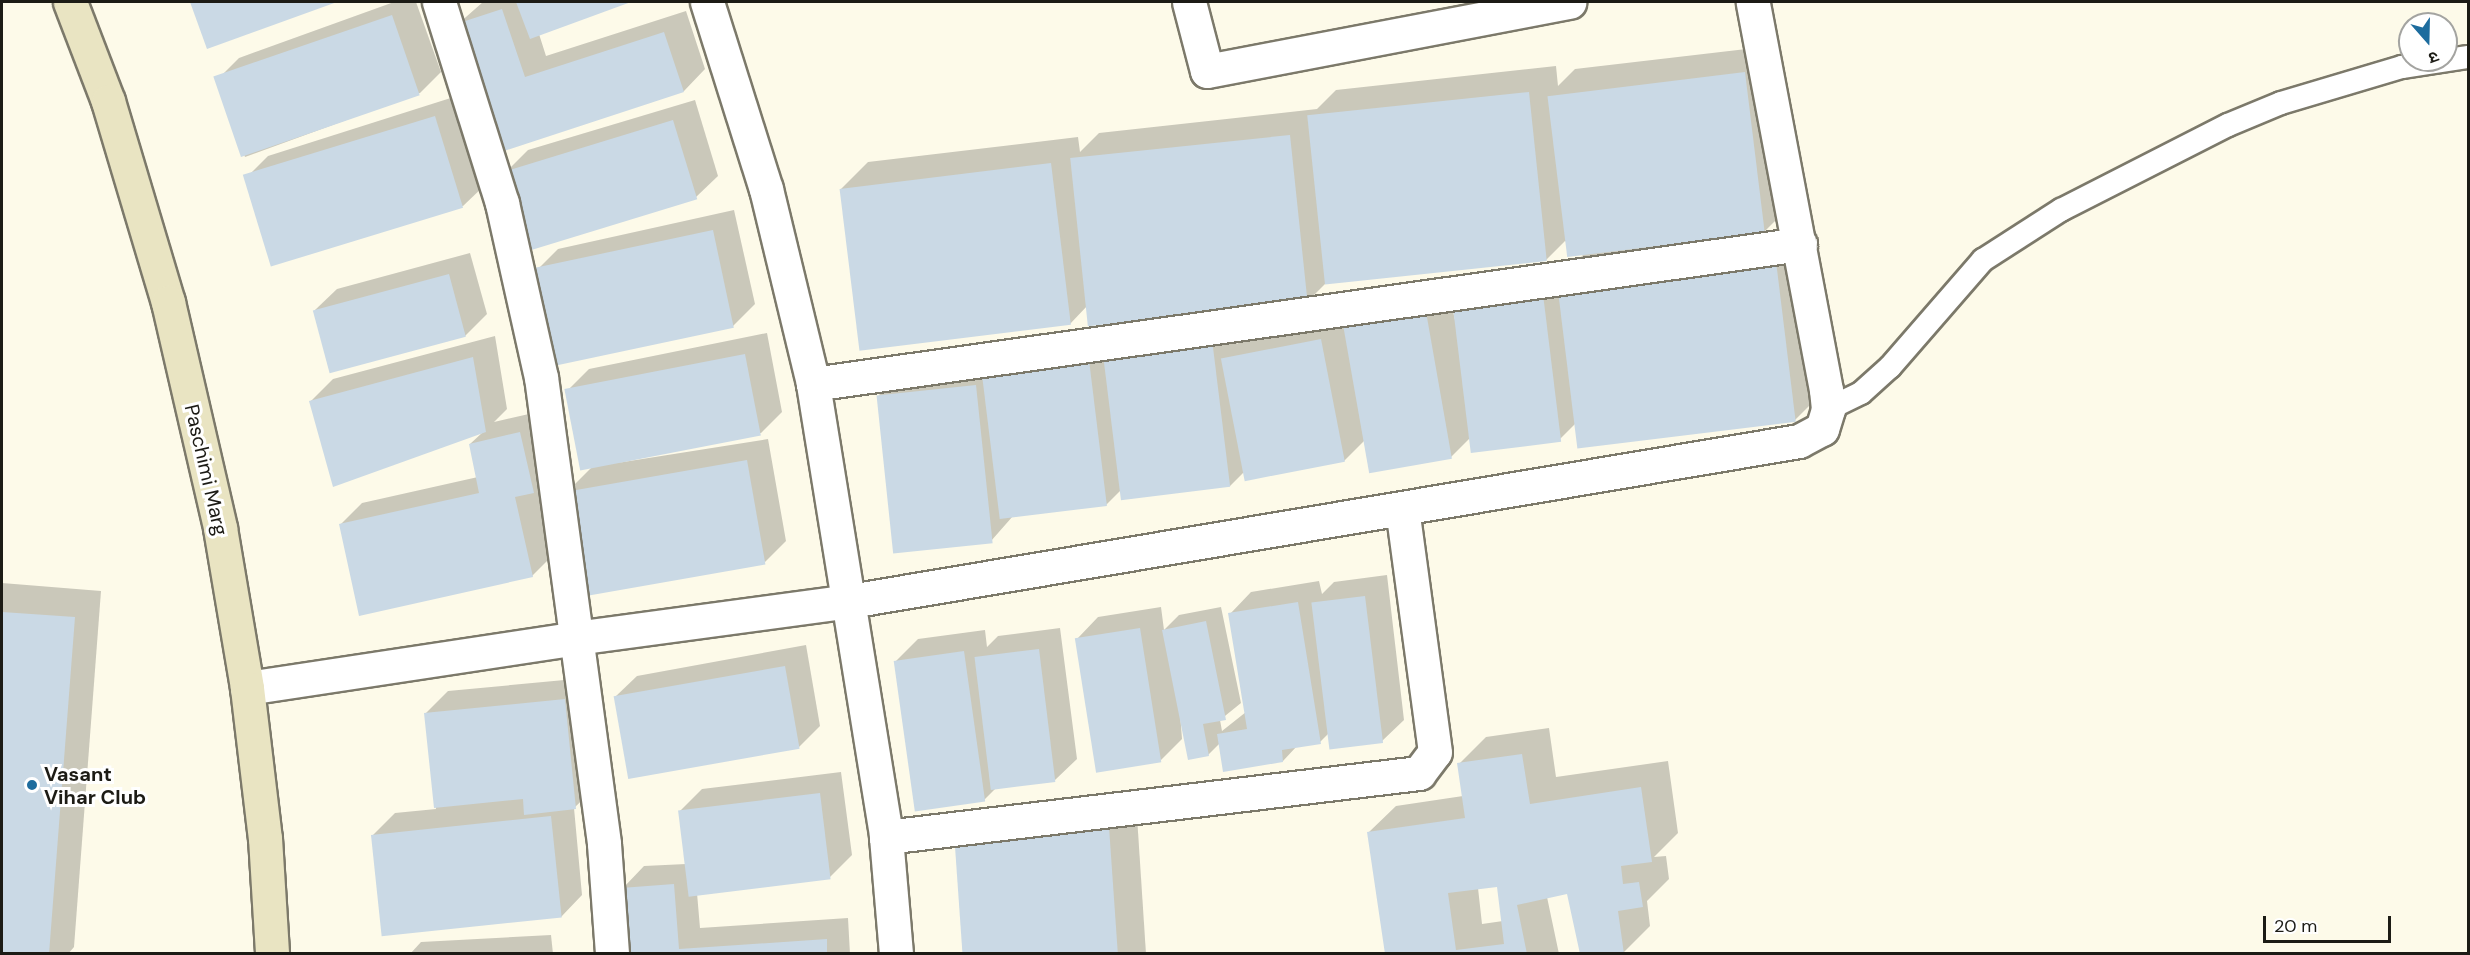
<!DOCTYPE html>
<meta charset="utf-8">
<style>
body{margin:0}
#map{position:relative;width:2470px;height:955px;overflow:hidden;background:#fdfae9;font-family:"DM Sans","Noto Sans Devanagari",sans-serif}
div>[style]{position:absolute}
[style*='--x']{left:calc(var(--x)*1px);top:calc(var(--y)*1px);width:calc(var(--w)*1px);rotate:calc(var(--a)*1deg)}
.shadow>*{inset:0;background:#0003}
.building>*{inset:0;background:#cad9e5;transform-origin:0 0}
.roads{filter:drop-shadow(2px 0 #7c796a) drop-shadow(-2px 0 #7c796a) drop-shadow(0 2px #7c796a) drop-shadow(0 -2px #7c796a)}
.service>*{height:22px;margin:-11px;padding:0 11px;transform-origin:11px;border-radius:11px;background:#fff}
.minor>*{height:33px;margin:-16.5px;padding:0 16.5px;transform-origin:16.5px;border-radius:16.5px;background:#fff}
.secondary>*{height:33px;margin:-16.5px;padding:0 16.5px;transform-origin:16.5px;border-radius:16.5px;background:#e9e4c2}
.dots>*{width:16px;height:16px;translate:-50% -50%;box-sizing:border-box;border:3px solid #fff;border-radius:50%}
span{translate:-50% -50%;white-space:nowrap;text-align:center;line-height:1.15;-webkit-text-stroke:6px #fff;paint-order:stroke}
.street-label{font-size:20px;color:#1c1b15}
.poi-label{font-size:20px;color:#1c1b15;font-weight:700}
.left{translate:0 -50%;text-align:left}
.frame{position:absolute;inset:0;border:3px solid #1c1b15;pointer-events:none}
.north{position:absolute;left:2398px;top:12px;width:60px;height:60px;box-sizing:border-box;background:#fff;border:2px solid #a4a4a1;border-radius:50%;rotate:160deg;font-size:16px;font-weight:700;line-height:24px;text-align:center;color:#1c1b15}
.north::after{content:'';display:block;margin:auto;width:21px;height:27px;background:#1d6c9e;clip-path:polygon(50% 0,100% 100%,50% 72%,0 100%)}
.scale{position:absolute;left:2263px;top:916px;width:128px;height:27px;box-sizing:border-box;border:3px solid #1c1b15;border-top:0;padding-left:8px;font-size:18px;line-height:21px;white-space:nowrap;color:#1c1b15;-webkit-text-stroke:4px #fff;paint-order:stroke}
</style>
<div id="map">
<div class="shadow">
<i style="clip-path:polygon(191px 2px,333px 2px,208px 47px)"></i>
<i style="clip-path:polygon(394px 2px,416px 2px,441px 72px,420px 93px,245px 157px,217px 80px,239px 58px)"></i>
<i style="clip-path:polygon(627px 2px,539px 34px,546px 56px,686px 11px,705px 69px,684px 91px,499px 151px,458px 24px,483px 2px)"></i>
<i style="clip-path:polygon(evenodd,1772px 46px,1791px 205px,1764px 232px,1801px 227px,1821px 394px,1794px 421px,1575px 424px,1559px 440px,1470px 438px,1451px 457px,1364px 441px,1344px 461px,1243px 473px,1230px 486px,1122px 489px,1106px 505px,1013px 516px,991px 541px,879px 395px,900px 374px,1110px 339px,1128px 322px,1088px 305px,1070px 324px,841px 189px,868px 162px,1078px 137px,1080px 152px,1099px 133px,1317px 109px,1336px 90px,1556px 66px,1558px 86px,1575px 69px,1772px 46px,1565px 241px,1585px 253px,1564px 274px,1458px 333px,1447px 285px,1244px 337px,1237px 344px,1232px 310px,1307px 302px,1327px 282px,1546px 260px,1565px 241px)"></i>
<i style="clip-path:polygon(457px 96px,485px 185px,463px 206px,246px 178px,268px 156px)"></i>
<i style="clip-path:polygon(695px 100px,718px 176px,696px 197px,506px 172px,528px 150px)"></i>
<i style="clip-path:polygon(734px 210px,755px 304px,733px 326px,536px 271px,558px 249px)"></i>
<i style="clip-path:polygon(470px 253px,487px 314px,465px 336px,315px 310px,337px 289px)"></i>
<i style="clip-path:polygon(767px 333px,782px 412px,761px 433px,617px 463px,768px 439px,786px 541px,765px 562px,567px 492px,591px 468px,567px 391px,589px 369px)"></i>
<i style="clip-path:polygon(495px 336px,507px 409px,494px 422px,542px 411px,555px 470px,538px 486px,554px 554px,532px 576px,340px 525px,362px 503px,478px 477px,470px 444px,483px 432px,311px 401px,333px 379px)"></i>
<i style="clip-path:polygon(1387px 575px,1404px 720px,1382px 741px,1328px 734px,1320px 742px,1297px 746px,1283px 761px,1220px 743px,1208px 755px,1180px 713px,1182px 739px,1160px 761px,1077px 639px,1098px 617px,1161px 607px,1164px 630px,1179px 615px,1221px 607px,1241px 703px,1220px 720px,1222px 731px,1246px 712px,1230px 614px,1251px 592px,1319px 581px,1322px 594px,1334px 582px)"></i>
<i style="clip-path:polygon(2px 583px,101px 591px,74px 947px,68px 954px,2px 954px)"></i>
<i style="clip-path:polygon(1060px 628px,1077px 759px,1055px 780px,996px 788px,983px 801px,896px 661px,918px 639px,985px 630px,987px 647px,998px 636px)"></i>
<i style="clip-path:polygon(806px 645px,820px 726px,798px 748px,615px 697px,637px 676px)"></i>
<i style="clip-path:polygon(586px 678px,597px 786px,574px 808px,582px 895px,561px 917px,373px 835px,395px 813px,436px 809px,426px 713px,448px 691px)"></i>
<i style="clip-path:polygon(evenodd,1549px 728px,1556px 777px,1668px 761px,1678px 833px,1654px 857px,1666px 856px,1669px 879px,1647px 901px,1650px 926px,1623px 953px,1568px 892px,1547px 897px,1559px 954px,1386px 954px,1369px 832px,1396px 806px,1463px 796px,1459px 764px,1486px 737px,1549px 728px,1498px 885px,1503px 921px,1482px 924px,1478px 888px,1498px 885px)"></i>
<i style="clip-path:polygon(841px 772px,852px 855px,830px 877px,697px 893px,700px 928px,848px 918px,850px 954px,648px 954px,623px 888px,644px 866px,686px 864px,680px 811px,702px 789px)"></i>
<i style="clip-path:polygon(1136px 801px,1146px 954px,964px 954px)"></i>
<i style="clip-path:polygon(551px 935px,553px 954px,410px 954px,421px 942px)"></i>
</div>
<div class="building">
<i style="clip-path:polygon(190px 2px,337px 2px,207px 49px)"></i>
<i style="clip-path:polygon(516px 2px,631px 2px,530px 39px)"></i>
<i style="clip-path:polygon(502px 9px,525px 77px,664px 32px,684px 92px,498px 153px,456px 24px)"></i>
<i style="left:392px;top:15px;width:85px;height:189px;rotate:71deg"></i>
<i style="left:1745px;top:72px;width:162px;height:199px;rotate:83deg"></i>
<i style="left:1529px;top:92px;width:170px;height:223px;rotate:84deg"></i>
<i style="left:435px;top:116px;width:96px;height:201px;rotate:73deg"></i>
<i style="left:673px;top:120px;width:83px;height:176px;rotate:73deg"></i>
<i style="left:1290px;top:135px;width:169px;height:221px;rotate:84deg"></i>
<i style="left:1051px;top:163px;width:163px;height:213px;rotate:83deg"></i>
<i style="left:713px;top:230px;width:100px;height:183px;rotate:78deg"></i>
<i style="left:1775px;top:253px;width:170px;height:220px;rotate:83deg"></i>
<i style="left:449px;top:274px;width:65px;height:141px;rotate:75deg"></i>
<i style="left:1542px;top:286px;width:157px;height:91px;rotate:83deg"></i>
<i style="left:1425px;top:306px;width:155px;height:84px;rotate:80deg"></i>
<i style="left:1211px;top:331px;width:157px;height:110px;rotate:83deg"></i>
<i style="left:1321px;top:339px;width:125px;height:102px;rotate:79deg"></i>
<i style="left:745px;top:354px;width:83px;height:184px;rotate:79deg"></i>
<i style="clip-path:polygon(473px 357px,486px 432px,333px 487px,309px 401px)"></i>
<i style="left:1089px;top:360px;width:147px;height:108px;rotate:83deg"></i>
<i style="left:976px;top:385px;width:159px;height:100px;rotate:84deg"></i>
<i style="clip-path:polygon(520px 432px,534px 493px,515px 497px,533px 577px,359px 616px,339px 524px,479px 493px,469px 444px)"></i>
<i style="left:747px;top:460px;width:106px;height:185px;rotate:80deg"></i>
<i style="left:1365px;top:596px;width:148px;height:54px;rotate:83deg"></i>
<i style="clip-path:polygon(1298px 602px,1321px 744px,1282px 750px,1283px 762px,1223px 772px,1217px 734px,1247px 729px,1228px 613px)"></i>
<i style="clip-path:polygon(2px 612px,75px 617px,49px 954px,2px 954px)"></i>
<i style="clip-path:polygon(1206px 621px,1226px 720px,1203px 724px,1209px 756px,1188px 760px,1162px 630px)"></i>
<i style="left:1140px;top:628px;width:136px;height:66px;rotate:81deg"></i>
<i style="left:1039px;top:649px;width:134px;height:65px;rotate:83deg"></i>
<i style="left:964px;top:651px;width:152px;height:71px;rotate:82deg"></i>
<i style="left:785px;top:666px;width:84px;height:174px;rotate:80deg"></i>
<i style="clip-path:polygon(565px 699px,576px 809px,524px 815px,523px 799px,434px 808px,424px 713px)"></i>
<i style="clip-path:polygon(evenodd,1522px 754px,1530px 804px,1641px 787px,1652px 862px,1621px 866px,1623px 884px,1639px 882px,1643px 907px,1618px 911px,1624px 954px,1580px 954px,1567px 894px,1517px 905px,1527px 954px,1385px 954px,1367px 832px,1465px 818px,1457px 763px,1522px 754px,1497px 887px,1504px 944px,1456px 950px,1448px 893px,1497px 887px)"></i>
<i style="left:820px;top:793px;width:87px;height:143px;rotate:83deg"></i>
<i style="left:551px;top:816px;width:102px;height:181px;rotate:84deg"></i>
<i style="left:1109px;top:827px;width:127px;height:155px;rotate:86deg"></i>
<i style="clip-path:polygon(674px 884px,679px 949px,827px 939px,827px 954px,625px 952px,621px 888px)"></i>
</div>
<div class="roads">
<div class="service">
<i style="--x:1828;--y:409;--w:37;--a:-26"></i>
<i style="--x:1861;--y:393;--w:39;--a:-42"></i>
<i style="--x:1890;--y:367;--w:142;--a:-49"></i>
<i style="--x:1983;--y:260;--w:93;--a:-32.7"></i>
<i style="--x:2061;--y:210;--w:187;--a:-27"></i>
<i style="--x:2228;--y:125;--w:57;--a:-22.5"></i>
<i style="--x:2281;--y:103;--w:126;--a:-16.6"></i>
<i style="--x:2402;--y:67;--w:67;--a:-8.6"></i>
</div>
<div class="minor">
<i style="--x:439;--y:2;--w:211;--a:72.6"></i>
<i style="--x:502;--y:203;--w:178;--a:77.4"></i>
<i style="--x:541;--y:377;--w:471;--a:82.3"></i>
<i style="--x:604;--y:844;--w:110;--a:85.8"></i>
<i style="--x:707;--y:2;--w:196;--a:72.5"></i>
<i style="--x:766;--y:189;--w:201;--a:76.4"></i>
<i style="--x:813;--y:384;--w:459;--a:80.8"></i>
<i style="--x:886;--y:837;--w:117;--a:85.1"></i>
<i style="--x:1189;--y:2;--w:71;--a:75.4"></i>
<i style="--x:1207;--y:71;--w:369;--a:-10.8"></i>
<i style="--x:813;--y:384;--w:997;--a:-8.07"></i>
<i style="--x:247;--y:688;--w:333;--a:-8.6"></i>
<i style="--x:576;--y:638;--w:276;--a:-7.7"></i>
<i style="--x:850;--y:601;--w:962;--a:-9.57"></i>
<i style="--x:1799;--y:441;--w:26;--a:-28"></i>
<i style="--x:1822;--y:429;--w:21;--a:-73"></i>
<i style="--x:1828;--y:409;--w:19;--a:-96"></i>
<i style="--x:1826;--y:390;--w:395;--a:-100.7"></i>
<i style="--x:886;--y:837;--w:537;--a:-6.85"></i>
<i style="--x:1419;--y:773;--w:26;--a:-53"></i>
<i style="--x:1435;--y:752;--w:245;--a:-97.7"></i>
</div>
<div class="secondary">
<i style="--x:70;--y:2;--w:106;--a:69"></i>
<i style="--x:108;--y:101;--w:210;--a:73.4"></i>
<i style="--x:168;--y:302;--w:232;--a:77"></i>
<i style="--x:220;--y:528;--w:162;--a:80.4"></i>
<i style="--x:247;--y:688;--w:151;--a:83.2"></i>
<i style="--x:265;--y:838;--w:116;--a:86.5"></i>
</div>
</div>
<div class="dots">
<i style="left:32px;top:785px;background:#1d6c9e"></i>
</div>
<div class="street-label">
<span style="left:206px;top:470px;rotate:77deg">Paschimi Marg</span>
</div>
<div class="poi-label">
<span class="left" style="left:44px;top:786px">Vasant<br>Vihar Club</span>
</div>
<div class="frame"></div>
<div class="north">उ</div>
<div class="scale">20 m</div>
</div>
